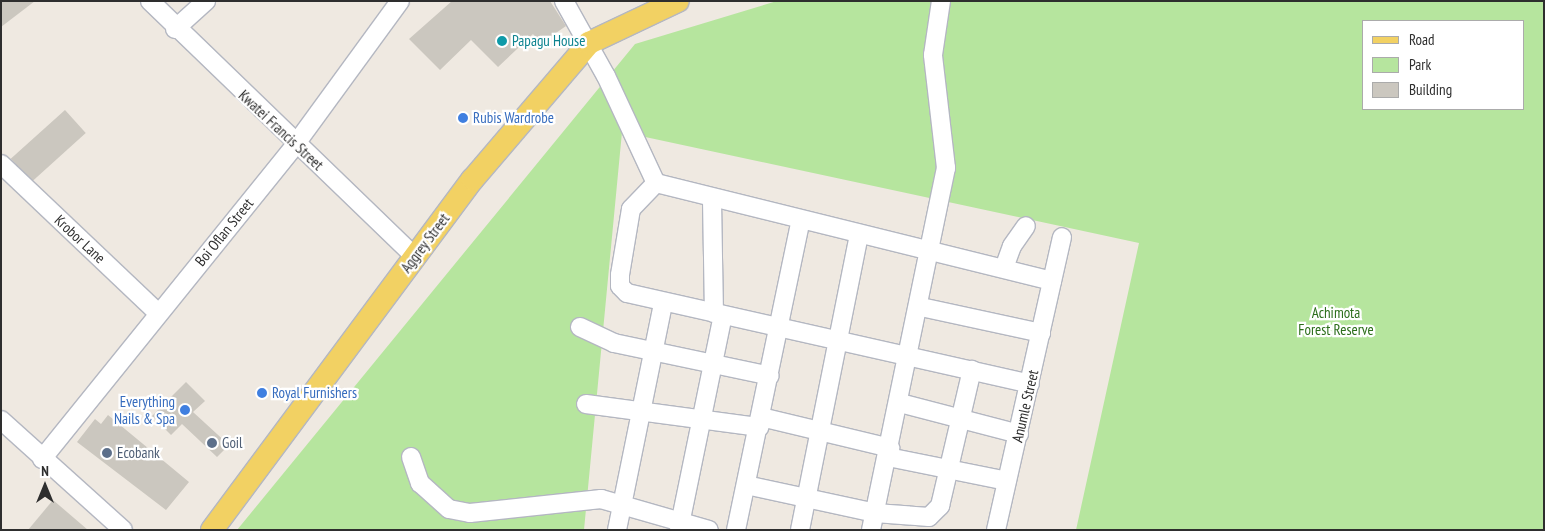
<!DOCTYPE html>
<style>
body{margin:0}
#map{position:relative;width:1545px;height:531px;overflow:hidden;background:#efe9e1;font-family:"PT Sans Narrow",sans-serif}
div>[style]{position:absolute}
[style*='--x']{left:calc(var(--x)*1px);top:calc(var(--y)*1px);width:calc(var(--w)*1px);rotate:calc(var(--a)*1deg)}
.green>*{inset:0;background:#b6e59e}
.building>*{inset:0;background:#cbc7bf;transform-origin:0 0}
.roads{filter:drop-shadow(1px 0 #b4b7c1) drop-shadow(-1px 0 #b4b7c1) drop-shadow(0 1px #b4b7c1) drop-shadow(0 -1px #b4b7c1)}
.minor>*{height:18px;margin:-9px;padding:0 9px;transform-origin:9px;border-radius:9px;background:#fff}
.major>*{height:22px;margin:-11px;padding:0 11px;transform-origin:11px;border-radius:11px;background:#f2d163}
.dots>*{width:14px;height:14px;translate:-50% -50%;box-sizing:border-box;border:2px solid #fff;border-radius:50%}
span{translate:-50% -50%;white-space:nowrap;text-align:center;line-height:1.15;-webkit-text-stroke:4.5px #fff;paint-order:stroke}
.culture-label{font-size:15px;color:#0d838f}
.left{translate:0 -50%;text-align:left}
.shop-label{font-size:15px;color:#366cbe}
.right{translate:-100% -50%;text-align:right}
.street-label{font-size:15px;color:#2e2e2e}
.park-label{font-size:15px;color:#2c6e1b}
.service-label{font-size:15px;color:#4e5e75}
.frame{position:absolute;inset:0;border:2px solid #2e2e2e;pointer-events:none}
.legend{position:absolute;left:1362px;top:20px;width:162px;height:90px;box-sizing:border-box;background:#fff;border:1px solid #ababab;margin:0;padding:6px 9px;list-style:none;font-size:15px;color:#2e2e2e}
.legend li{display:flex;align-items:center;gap:10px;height:25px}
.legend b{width:25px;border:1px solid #ababab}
.north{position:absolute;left:20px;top:461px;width:50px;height:50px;-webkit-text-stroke:4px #fff;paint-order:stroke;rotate:0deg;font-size:14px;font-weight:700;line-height:20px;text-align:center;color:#2e2e2e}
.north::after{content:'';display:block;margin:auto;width:18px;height:22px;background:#2e2e2e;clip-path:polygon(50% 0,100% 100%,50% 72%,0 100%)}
</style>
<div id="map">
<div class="green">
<i style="clip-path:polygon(evenodd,777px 1px,1544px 1px,1544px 530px,1076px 530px,1139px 243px,622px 132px,584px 530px,237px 530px,635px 44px,777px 1px,1364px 21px,1524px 21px,1524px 109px,1364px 109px,1364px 21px)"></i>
</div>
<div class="building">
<i style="clip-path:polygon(1px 1px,35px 1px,1px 27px)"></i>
<i style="clip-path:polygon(452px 1px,550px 1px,566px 26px,540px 44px,533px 34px,498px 67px,471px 40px,440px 70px,409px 39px)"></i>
<i style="left:65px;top:110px;width:31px;height:73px;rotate:48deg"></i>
<i style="clip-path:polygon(186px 382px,205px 401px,193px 412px,229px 445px,217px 457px,182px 424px,171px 435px,152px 416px)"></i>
<i style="clip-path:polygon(108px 415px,189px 482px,166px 510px,77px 442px,95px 419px,101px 424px)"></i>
<i style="clip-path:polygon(53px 500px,88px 530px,28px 530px)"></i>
</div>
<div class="roads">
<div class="minor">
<i style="--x:150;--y:1;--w:368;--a:44"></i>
<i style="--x:564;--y:1;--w:86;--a:60.8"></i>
<i style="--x:606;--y:76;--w:118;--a:65"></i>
<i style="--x:656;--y:183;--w:408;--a:13.9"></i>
<i style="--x:175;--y:29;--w:42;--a:-42.1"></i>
<i style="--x:1;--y:164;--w:216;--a:43.5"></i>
<i style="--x:656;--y:183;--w:36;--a:134"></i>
<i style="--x:631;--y:209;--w:67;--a:99.5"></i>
<i style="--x:620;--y:275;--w:11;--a:90"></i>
<i style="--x:620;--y:286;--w:10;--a:45"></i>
<i style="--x:627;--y:293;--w:413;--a:12.7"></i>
<i style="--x:712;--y:200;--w:113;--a:89"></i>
<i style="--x:1004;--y:268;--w:23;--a:-70"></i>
<i style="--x:1012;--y:246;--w:24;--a:-55"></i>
<i style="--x:921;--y:307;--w:123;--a:12.2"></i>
<i style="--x:580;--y:327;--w:38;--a:25"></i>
<i style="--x:614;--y:343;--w:159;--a:11.9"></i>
<i style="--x:900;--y:403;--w:123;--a:14.6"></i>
<i style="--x:586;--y:404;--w:175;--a:7.6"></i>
<i style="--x:761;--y:417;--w:133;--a:13.5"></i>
<i style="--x:1;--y:420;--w:164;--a:42"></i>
<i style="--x:411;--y:457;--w:28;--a:71"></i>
<i style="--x:420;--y:483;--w:39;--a:42"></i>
<i style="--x:449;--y:509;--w:21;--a:11"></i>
<i style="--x:470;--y:513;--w:132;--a:-6.1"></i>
<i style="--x:601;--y:499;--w:112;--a:16"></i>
<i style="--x:888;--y:457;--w:121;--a:11.4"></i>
<i style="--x:42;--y:459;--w:403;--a:-51.1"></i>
<i style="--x:295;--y:145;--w:178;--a:-53.9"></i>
<i style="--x:746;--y:485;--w:132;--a:12.2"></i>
<i style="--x:875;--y:513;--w:54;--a:4.2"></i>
<i style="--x:929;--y:517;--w:16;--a:-45"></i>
<i style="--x:940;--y:506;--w:140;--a:-76.8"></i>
<i style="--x:679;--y:529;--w:218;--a:-78.4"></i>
<i style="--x:617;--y:530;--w:232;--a:-78.5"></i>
<i style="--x:736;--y:530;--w:317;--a:-78.2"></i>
<i style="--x:800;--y:530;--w:302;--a:-78.7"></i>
<i style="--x:871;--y:530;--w:370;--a:-78.3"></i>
<i style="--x:946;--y:168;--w:114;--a:-96.6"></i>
<i style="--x:933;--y:55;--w:55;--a:-81.6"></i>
<i style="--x:996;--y:530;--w:300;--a:-77.3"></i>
</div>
<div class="major">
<i style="--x:212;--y:530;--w:437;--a:-53.4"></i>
<i style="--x:473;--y:179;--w:179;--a:-49.5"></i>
<i style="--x:589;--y:43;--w:98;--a:-25.3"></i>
</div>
</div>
<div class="dots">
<i style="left:502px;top:41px;background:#0f9aa8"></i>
<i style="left:463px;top:118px;background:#3f7fe0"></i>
<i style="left:262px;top:393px;background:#3f7fe0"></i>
<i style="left:185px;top:410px;background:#3f7fe0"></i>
<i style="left:212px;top:443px;background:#5c6f8a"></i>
<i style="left:107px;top:453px;background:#5c6f8a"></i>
</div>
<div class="culture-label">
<span class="left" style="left:512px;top:41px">Papagu House</span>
</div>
<div class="shop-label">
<span class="left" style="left:473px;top:118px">Rubis Wardrobe</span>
<span class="left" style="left:272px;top:393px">Royal Furnishers</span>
<span class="right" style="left:175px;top:410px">Everything<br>Nails &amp; Spa</span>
</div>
<div class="street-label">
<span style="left:281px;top:130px;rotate:43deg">Kwatei Francis Street</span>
<span style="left:224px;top:232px;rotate:-51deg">Boi Oflan Street</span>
<span style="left:80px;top:239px;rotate:43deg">Krobor Lane</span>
<span style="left:425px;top:243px;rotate:-53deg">Aggrey Street</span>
<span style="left:1025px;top:406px;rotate:-77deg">Anumle Street</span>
</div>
<div class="park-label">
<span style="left:1336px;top:321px">Achimota<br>Forest Reserve</span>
</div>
<div class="service-label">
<span class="left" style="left:222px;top:443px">Goil</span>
<span class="left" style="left:117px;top:453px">Ecobank</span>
</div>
<div class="frame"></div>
<ul class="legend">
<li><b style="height:6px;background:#f2d163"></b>Road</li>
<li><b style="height:14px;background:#b6e59e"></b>Park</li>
<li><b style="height:14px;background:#cbc7bf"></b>Building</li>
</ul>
<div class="north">N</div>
</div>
